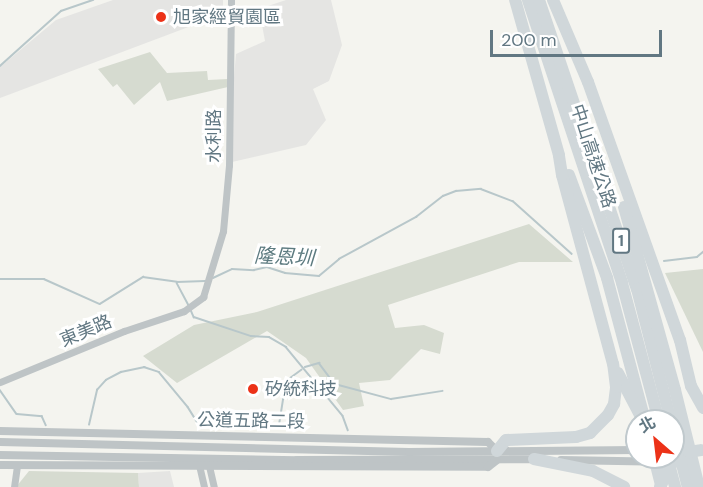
<!DOCTYPE html>
<meta charset="utf-8">
<style>
body{margin:0}
#map{position:relative;width:703px;height:487px;overflow:hidden;background:#f4f4ef;font-family:"DM Sans","Noto Sans TC",sans-serif}
div>[style]{position:absolute}
[style*='--x']{left:calc(var(--x)*1px);top:calc(var(--y)*1px);width:calc(var(--w)*1px);rotate:calc(var(--a)*1deg)}
.built>*{inset:0;background:#e5e5e3}
.green>*{inset:0;background:#d6dbd0}
.stream>*{height:1.5px;margin:-0.75px;padding:0 0.75px;transform-origin:0.75px;border-radius:0.75px;background:#b8c7ca}
.minor>*{height:7px;margin:-3.5px;padding:0 3.5px;transform-origin:3.5px;border-radius:3.5px;background:#bec4c6}
.tertiary>*{height:8px;margin:-4px;padding:0 4px;transform-origin:4px;border-radius:4px;background:#bec4c6}
.motorway>*{height:12px;margin:-6px;padding:0 6px;transform-origin:6px;border-radius:6px;background:#d0d7da}
.dots>*{width:16px;height:16px;translate:-50% -50%;box-sizing:border-box;border:3px solid #fff;border-radius:50%}
span{translate:-50% -50%;white-space:nowrap;text-align:center;line-height:1.15;-webkit-text-stroke:6px #fff;paint-order:stroke}
.shield-label span{padding:2px 4px;background:#fff;border:2px solid;border-radius:4px;-webkit-text-stroke-width:0}
.shield-label{font-size:16px;color:#617782;font-weight:700}
.poi-label{font-size:18px;color:#617782}
.left{translate:0 -50%;text-align:left}
.street-label{font-size:18px;color:#617782}
.water-label{font-size:20px;color:#5d7b80;font-style:italic}
.north{position:absolute;left:625px;top:409px;width:60px;height:60px;box-sizing:border-box;background:#fff;border:2px solid #c0c9cd;border-radius:50%;rotate:332deg;font-size:16px;font-weight:700;line-height:24px;text-align:center;color:#617782}
.north::after{content:'';display:block;margin:auto;width:21px;height:27px;background:#ec3218;clip-path:polygon(50% 0,100% 100%,50% 72%,0 100%)}
.scale{position:absolute;left:490px;top:30px;width:172px;height:27px;box-sizing:border-box;border:3px solid #617782;border-top:0;padding-left:8px;font-size:18px;line-height:21px;white-space:nowrap;color:#617782;-webkit-text-stroke:4px #fff;paint-order:stroke}
</style>
<div id="map">
<div class="built">
<i style="clip-path:polygon(113px 0,223px 0,223px 14px,0 98px,0 67px,56px 20px)"></i>
<i style="clip-path:polygon(286px 0,331px 0,342px 45px,329px 81px,313px 89px,326px 120px,306px 145px,232px 162px,232px 101px,236px 54px,265px 41px,259px 9px)"></i>
<i style="clip-path:polygon(170px 471px,174px 487px,139px 487px,138px 473px)"></i>
</div>
<div class="green">
<i style="clip-path:polygon(150px 52px,167px 73px,207px 71px,208px 80px,228px 79px,228px 87px,167px 101px,160px 82px,134px 105px,117px 84px,113px 87px,98px 69px)"></i>
<i style="clip-path:polygon(529px 224px,573px 262px,519px 262px,388px 305px,395px 328px,424px 325px,444px 333px,440px 354px,421px 349px,390px 380px,359px 383px,364px 406px,343px 410px,306px 358px,267px 331px,177px 383px,143px 356px,194px 325px,257px 312px)"></i>
<i style="clip-path:polygon(703px 269px,703px 352px,665px 273px)"></i>
<i style="clip-path:polygon(29px 471px,138px 473px,139px 487px,16px 487px)"></i>
</div>
<div class="stream">
<i style="--x:0;--y:66;--w:82;--a:-42"></i>
<i style="--x:61;--y:11;--w:34;--a:-19"></i>
<i style="--x:664;--y:261;--w:33;--a:-7"></i>
<i style="--x:697;--y:257;--w:8;--a:-40"></i>
<i style="--x:213;--y:278;--w:21;--a:-25"></i>
<i style="--x:232;--y:269;--w:22;--a:3"></i>
<i style="--x:254;--y:270;--w:13;--a:-13"></i>
<i style="--x:267;--y:267;--w:19;--a:18"></i>
<i style="--x:285;--y:273;--w:34;--a:5"></i>
<i style="--x:319;--y:276;--w:26;--a:-40"></i>
<i style="--x:339;--y:259;--w:88;--a:-28.6"></i>
<i style="--x:416;--y:217;--w:34;--a:-38"></i>
<i style="--x:443;--y:196;--w:14;--a:-21"></i>
<i style="--x:456;--y:191;--w:25;--a:-5"></i>
<i style="--x:481;--y:189;--w:34;--a:21"></i>
<i style="--x:513;--y:201;--w:79;--a:41.9"></i>
<i style="--x:0;--y:279;--w:44;--a:0"></i>
<i style="--x:44;--y:279;--w:61;--a:24.1"></i>
<i style="--x:100;--y:304;--w:51;--a:-32.1"></i>
<i style="--x:143;--y:277;--w:34;--a:8"></i>
<i style="--x:177;--y:282;--w:28;--a:-2"></i>
<i style="--x:177;--y:283;--w:26;--a:62"></i>
<i style="--x:191;--y:310;--w:8;--a:67"></i>
<i style="--x:194;--y:317;--w:60;--a:18.4"></i>
<i style="--x:251;--y:336;--w:18;--a:3"></i>
<i style="--x:269;--y:337;--w:20;--a:30"></i>
<i style="--x:286;--y:347;--w:89;--a:50.4"></i>
<i style="--x:343;--y:416;--w:15;--a:70"></i>
<i style="--x:305;--y:367;--w:15;--a:-16"></i>
<i style="--x:319;--y:363;--w:26;--a:53"></i>
<i style="--x:335;--y:384;--w:58;--a:15"></i>
<i style="--x:391;--y:399;--w:52;--a:-8.9"></i>
<i style="--x:0;--y:390;--w:29;--a:55"></i>
<i style="--x:17;--y:414;--w:25;--a:5"></i>
<i style="--x:42;--y:416;--w:10;--a:66"></i>
<i style="--x:89;--y:425;--w:36;--a:-77"></i>
<i style="--x:97;--y:390;--w:13;--a:-48"></i>
<i style="--x:106;--y:380;--w:17;--a:-28"></i>
<i style="--x:121;--y:372;--w:24;--a:-12"></i>
<i style="--x:144;--y:367;--w:16;--a:18"></i>
<i style="--x:159;--y:372;--w:45;--a:50.4"></i>
<i style="--x:188;--y:407;--w:22;--a:58"></i>
<i style="--x:279;--y:425;--w:45;--a:-81"></i>
<i style="--x:286;--y:381;--w:19;--a:-36"></i>
</div>
<div class="minor">
<i style="--x:0;--y:382;--w:134;--a:-22.4"></i>
<i style="--x:124;--y:331;--w:63;--a:-18.4"></i>
<i style="--x:184;--y:311;--w:24;--a:-36"></i>
<i style="--x:203;--y:297;--w:69;--a:-73.1"></i>
<i style="--x:223;--y:231;--w:66;--a:-84.8"></i>
<i style="--x:229;--y:165;--w:165;--a:-89.3"></i>
<i style="--x:199;--y:465;--w:23;--a:77"></i>
<i style="--x:209;--y:466;--w:22;--a:77"></i>
<i style="--x:14;--y:487;--w:22;--a:-82"></i>
</div>
<div class="tertiary">
<i style="--x:0;--y:431;--w:488;--a:1.3"></i>
<i style="--x:488;--y:442;--w:13;--a:45"></i>
<i style="--x:0;--y:442;--w:409;--a:1.4"></i>
<i style="--x:409;--y:452;--w:228;--a:-0.5"></i>
<i style="--x:0;--y:455;--w:297;--a:1"></i>
<i style="--x:297;--y:460;--w:242;--a:-0.2"></i>
<i style="--x:561;--y:460;--w:113;--a:1"></i>
<i style="--x:0;--y:465;--w:488;--a:0.2"></i>
<i style="--x:488;--y:467;--w:11;--a:-38"></i>
</div>
<div class="motorway">
<i style="--x:528;--y:0;--w:298;--a:71.6"></i>
<i style="--x:622;--y:283;--w:143;--a:75"></i>
<i style="--x:539;--y:0;--w:305;--a:71.3"></i>
<i style="--x:637;--y:289;--w:204;--a:75.6"></i>
<i style="--x:553;--y:0;--w:89;--a:66.9"></i>
<i style="--x:588;--y:82;--w:274;--a:70.4"></i>
<i style="--x:680;--y:340;--w:47;--a:76.6"></i>
<i style="--x:691;--y:386;--w:25;--a:61"></i>
<i style="--x:569;--y:175;--w:110;--a:69.7"></i>
<i style="--x:607;--y:278;--w:148;--a:75.1"></i>
<i style="--x:624;--y:207;--w:190;--a:74.4"></i>
<i style="--x:675;--y:390;--w:100;--a:76.1"></i>
<i style="--x:618;--y:373;--w:52;--a:62.4"></i>
<i style="--x:497;--y:451;--w:14;--a:-51"></i>
<i style="--x:506;--y:440;--w:70;--a:-2.5"></i>
<i style="--x:576;--y:437;--w:15;--a:-16"></i>
<i style="--x:590;--y:433;--w:25;--a:-45"></i>
<i style="--x:608;--y:415;--w:13;--a:-61"></i>
<i style="--x:614;--y:404;--w:17;--a:-83"></i>
<i style="--x:616;--y:387;--w:23;--a:-97"></i>
<i style="--x:613;--y:364;--w:196;--a:-105.1"></i>
<i style="--x:562;--y:175;--w:20;--a:-99"></i>
<i style="--x:559;--y:155;--w:161;--a:-105.8"></i>
<i style="--x:654;--y:457;--w:29;--a:76"></i>
<i style="--x:534;--y:459;--w:60;--a:11.5"></i>
<i style="--x:593;--y:471;--w:35;--a:27"></i>
<i style="--x:669;--y:464;--w:24;--a:75"></i>
<i style="--x:660;--y:487;--w:28;--a:-63"></i>
<i style="--x:673;--y:462;--w:19;--a:-32"></i>
<i style="--x:689;--y:452;--w:12;--a:-9"></i>
</div>
<div class="dots">
<i style="left:161px;top:17px;background:#ec3218"></i>
<i style="left:253px;top:389px;background:#ec3218"></i>
</div>
<div class="shield-label">
<span style="left:621px;top:241px">1</span>
</div>
<div class="poi-label">
<span class="left" style="left:173px;top:17px">旭家經貿園區</span>
<span class="left" style="left:265px;top:389px">矽統科技</span>
</div>
<div class="street-label">
<span style="left:214px;top:136px;rotate:-90deg">水利路</span>
<span style="left:593px;top:156px;rotate:72deg">中山高速公路</span>
<span style="left:86px;top:331px;rotate:-23deg">東美路</span>
<span style="left:251px;top:421px;rotate:1deg">公道五路二段</span>
</div>
<div class="water-label">
<span style="left:284px;top:257px;rotate:3deg">隆恩圳</span>
</div>
<div class="north">北</div>
<div class="scale">200 m</div>
</div>
